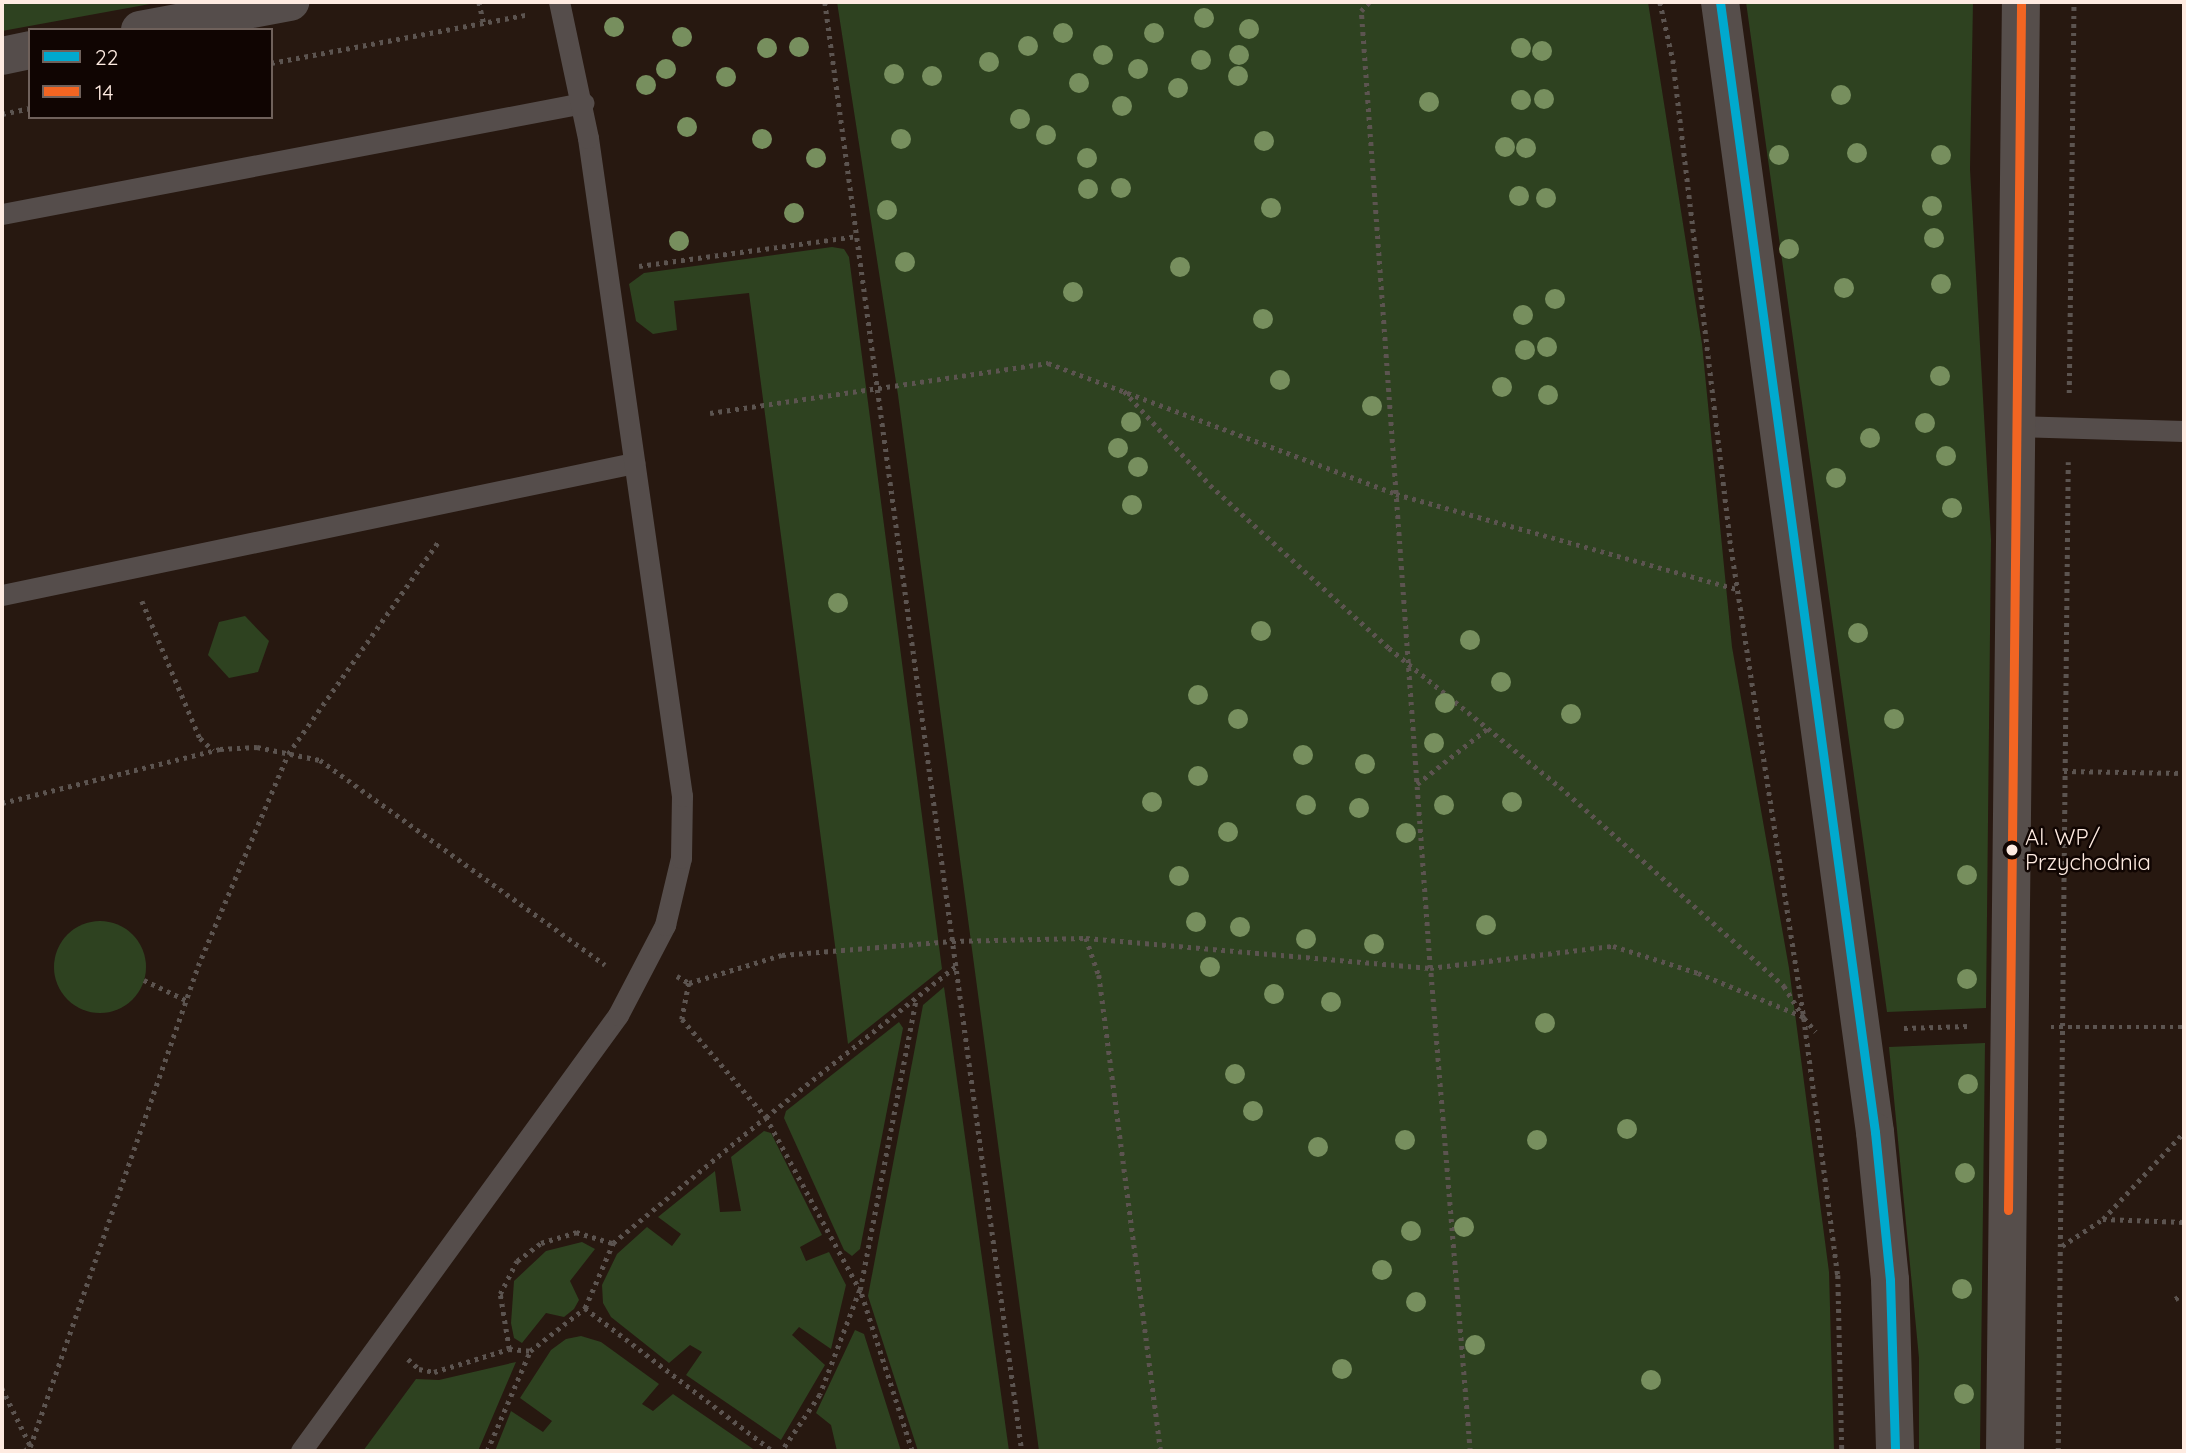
<!DOCTYPE html>
<style>
body{margin:0}
#map{position:relative;width:2186px;height:1453px;overflow:hidden;background:#271810;font-family:Quicksand,sans-serif}
div>[style]{position:absolute}
[style*='--x']{left:calc(var(--x)*1px);top:calc(var(--y)*1px);width:calc(var(--w)*1px);rotate:calc(var(--a)*1deg)}
.green>*{inset:0;background:#2e4220}
.round{border-radius:50%}
.path>*{height:4.5px;margin-top:-2.25px;transform-origin:0;background:repeating-linear-gradient(90deg,#5c5450 0 3.5px,transparent 0 8.5px)}
.service>*{height:21px;margin:-10.5px;padding:0 10.5px;transform-origin:10.5px;border-radius:10.5px;background:#554d4b}
.tertiary>*{height:38px;margin:-19px;padding:0 19px;transform-origin:19px;border-radius:19px;background:#554d4b}
.secondary>*{height:38px;margin:-19px;padding:0 19px;transform-origin:19px;border-radius:19px;background:#564e4b}
.bus-1>*{height:9px;margin:-4.5px;padding:0 4.5px;transform-origin:4.5px;border-radius:4.5px;background:#00a9ce}
.bus-2>*{height:9px;margin:-4.5px;padding:0 4.5px;transform-origin:4.5px;border-radius:4.5px;background:#f26522}
.trees>*{width:20px;height:20px;margin:-10px;border-radius:50%;background:#778f5e}
.dots>*{width:19px;height:19px;translate:-50% -50%;box-sizing:border-box;border:4px solid #100502;border-radius:50%}
span{translate:-50% -50%;white-space:nowrap;text-align:center;line-height:1.15;-webkit-text-stroke:5px #100502;paint-order:stroke}
.bus-label{font-size:22px;color:#feebe1}
.left{translate:0 -50%;text-align:left}
.frame{position:absolute;inset:0;border:4px solid #feebe1;pointer-events:none}
.legend{position:absolute;left:28px;top:28px;width:245px;height:91px;box-sizing:border-box;background:#100502;border:2px solid #6f615b;margin:0;padding:9px 12px;list-style:none;font-size:21px;color:#feebe1}
.legend li{display:flex;align-items:center;gap:14px;height:35px}
.legend b{width:35px;border:2px solid #6f615b}
</style>
<div id="map">
<div class="green">
<i style="clip-path:polygon(2px 2px,161px 2px,2px 31px)"></i>
<i style="clip-path:polygon(837px 2px,1648px 2px,1702px 344px,1732px 647px,1789px 968px,1829px 1272px,1834px 1451px,1039px 1451px,898px 395px)"></i>
<i style="clip-path:polygon(1746px 2px,1973px 2px,1970px 169px,1991px 539px,1986px 1008px,1887px 1012px)"></i>
<i style="clip-path:polygon(832px 247px,844px 249px,849px 257px,942px 969px,848px 1044px,749px 293px,674px 301px,677px 330px,653px 334px,636px 321px,629px 284px,644px 273px)"></i>
<i style="clip-path:polygon(245px 616px,269px 641px,258px 672px,229px 678px,208px 655px,219px 622px)"></i>
<i class="round" style="left:54px;top:921px;width:92px;height:92px"></i>
<i style="clip-path:polygon(944px 987px,1009px 1451px,918px 1451px,868px 1296px,923px 1005px)"></i>
<i style="clip-path:polygon(899px 1022px,903px 1028px,860px 1249px,852px 1256px,844px 1250px,784px 1118px,786px 1111px)"></i>
<i style="clip-path:polygon(1985px 1043px,1980px 1451px,1919px 1451px,1919px 1358px,1889px 1047px)"></i>
<i style="clip-path:polygon(764px 1131px,771px 1133px,822px 1235px,800px 1247px,806px 1261px,829px 1252px,846px 1285px,831px 1349px,799px 1327px,792px 1335px,825px 1365px,781px 1440px,686px 1375px,702px 1352px,690px 1345px,669px 1363px,611px 1317px,603px 1303px,602px 1285px,617px 1254px,647px 1227px,672px 1246px,681px 1234px,658px 1217px,715px 1171px,720px 1212px,741px 1211px,731px 1157px)"></i>
<i style="clip-path:polygon(582px 1242px,595px 1249px,570px 1281px,579px 1300px,574px 1309px,564px 1317px,546px 1313px,522px 1343px,514px 1338px,511px 1323px,514px 1281px,546px 1251px)"></i>
<i style="clip-path:polygon(855px 1330px,864px 1334px,901px 1451px,837px 1451px,831px 1425px,816px 1413px)"></i>
<i style="clip-path:polygon(581px 1336px,601px 1342px,659px 1384px,642px 1404px,653px 1411px,673px 1394px,756px 1451px,495px 1451px,511px 1411px,543px 1432px,552px 1421px,520px 1398px,551px 1350px,566px 1339px)"></i>
<i style="clip-path:polygon(516px 1362px,478px 1451px,363px 1451px,416px 1379px,439px 1380px)"></i>
</div>
<div class="path">
<i style="--x:479;--y:2;--w:22;--a:77"></i>
<i style="--x:825;--y:2;--w:1462;--a:82.26"></i>
<i style="--x:1660;--y:2;--w:59;--a:77.4"></i>
<i style="--x:1673;--y:60;--w:483;--a:83.2"></i>
<i style="--x:1730;--y:540;--w:484;--a:81.2"></i>
<i style="--x:1804;--y:1018;--w:18;--a:49"></i>
<i style="--x:271;--y:63;--w:259;--a:-10.7"></i>
<i style="--x:2;--y:114;--w:29;--a:-12"></i>
<i style="--x:639;--y:266;--w:220;--a:-7.8"></i>
<i style="--x:1124;--y:391;--w:127;--a:47.5"></i>
<i style="--x:1210;--y:485;--w:242;--a:42.3"></i>
<i style="--x:1389;--y:648;--w:220;--a:39.1"></i>
<i style="--x:1560;--y:787;--w:300;--a:41.6"></i>
<i style="--x:1784;--y:986;--w:38;--a:58"></i>
<i style="--x:1804;--y:1018;--w:259;--a:82.5"></i>
<i style="--x:1838;--y:1275;--w:176;--a:88.7"></i>
<i style="--x:2069;--y:393;--w:391;--a:-89.3"></i>
<i style="--x:710;--y:413;--w:342;--a:-8.4"></i>
<i style="--x:1048;--y:363;--w:372;--a:20.6"></i>
<i style="--x:1396;--y:494;--w:354;--a:15.6"></i>
<i style="--x:142;--y:601;--w:149;--a:67.1"></i>
<i style="--x:200;--y:738;--w:18;--a:43"></i>
<i style="--x:2064;--y:771;--w:120;--a:1"></i>
<i style="--x:1417;--y:784;--w:90;--a:-38.3"></i>
<i style="--x:2;--y:803;--w:225;--a:-13.9"></i>
<i style="--x:220;--y:749;--w:37;--a:-3"></i>
<i style="--x:257;--y:747;--w:64;--a:11.7"></i>
<i style="--x:320;--y:760;--w:351;--a:35.7"></i>
<i style="--x:1086;--y:938;--w:39;--a:71"></i>
<i style="--x:1099;--y:975;--w:480;--a:82.6"></i>
<i style="--x:677;--y:976;--w:14;--a:30"></i>
<i style="--x:689;--y:983;--w:97;--a:-16.8"></i>
<i style="--x:782;--y:955;--w:171;--a:-4.7"></i>
<i style="--x:952;--y:941;--w:134;--a:-1.3"></i>
<i style="--x:1086;--y:938;--w:345;--a:5"></i>
<i style="--x:1430;--y:968;--w:959;--a:-94.12"></i>
<i style="--x:1361;--y:11;--w:12;--a:-48"></i>
<i style="--x:144;--y:980;--w:47;--a:25.5"></i>
<i style="--x:689;--y:983;--w:37;--a:101"></i>
<i style="--x:682;--y:1019;--w:129;--a:49.4"></i>
<i style="--x:766;--y:1117;--w:243;--a:-38.5"></i>
<i style="--x:2051;--y:1027;--w:133;--a:0"></i>
<i style="--x:1904;--y:1028;--w:65;--a:-1.8"></i>
<i style="--x:2103;--y:1219;--w:81;--a:2.1"></i>
<i style="--x:2062;--y:1246;--w:49;--a:-33.4"></i>
<i style="--x:2103;--y:1219;--w:119;--a:-47"></i>
<i style="--x:2175;--y:1299;--w:10;--a:-29"></i>
<i style="--x:585;--y:1308;--w:236;--a:37.3"></i>
<i style="--x:509;--y:1349;--w:56;--a:-99.3"></i>
<i style="--x:500;--y:1294;--w:37;--a:-63"></i>
<i style="--x:517;--y:1261;--w:30;--a:-37"></i>
<i style="--x:541;--y:1243;--w:37;--a:-17"></i>
<i style="--x:576;--y:1232;--w:39;--a:17"></i>
<i style="--x:408;--y:1359;--w:15;--a:42"></i>
<i style="--x:419;--y:1369;--w:15;--a:11"></i>
<i style="--x:434;--y:1372;--w:78;--a:-17"></i>
<i style="--x:509;--y:1349;--w:21;--a:5"></i>
<i style="--x:530;--y:1351;--w:70;--a:-38"></i>
<i style="--x:585;--y:1308;--w:71;--a:-66.7"></i>
<i style="--x:613;--y:1243;--w:198;--a:-39.5"></i>
<i style="--x:766;--y:1117;--w:197;--a:61.5"></i>
<i style="--x:860;--y:1290;--w:112;--a:110.9"></i>
<i style="--x:820;--y:1395;--w:68;--a:124.2"></i>
<i style="--x:2;--y:1388;--w:70;--a:63.8"></i>
<i style="--x:24;--y:1451;--w:7;--a:-34"></i>
<i style="--x:30;--y:1447;--w:509;--a:-70.75"></i>
<i style="--x:198;--y:966;--w:230;--a:-67"></i>
<i style="--x:288;--y:754;--w:263;--a:-54.7"></i>
<i style="--x:487;--y:1451;--w:109;--a:-66.7"></i>
<i style="--x:912;--y:1451;--w:169;--a:-107.9"></i>
<i style="--x:860;--y:1290;--w:296;--a:-79.1"></i>
<i style="--x:1470;--y:1451;--w:485;--a:-94.7"></i>
<i style="--x:1430;--y:968;--w:184;--a:-6.9"></i>
<i style="--x:1613;--y:946;--w:89;--a:17.6"></i>
<i style="--x:1698;--y:973;--w:115;--a:22.5"></i>
<i style="--x:2058;--y:1451;--w:989;--a:-89.42"></i>
</div>
<div class="service">
<i style="--x:2;--y:214;--w:592;--a:-10.82"></i>
<i style="--x:2016;--y:426;--w:168;--a:1.7"></i>
<i style="--x:2;--y:595;--w:646;--a:-11.8"></i>
<i style="--x:301;--y:1451;--w:539;--a:-53.98"></i>
<i style="--x:618;--y:1015;--w:102;--a:-62.4"></i>
<i style="--x:665;--y:925;--w:69;--a:-76.6"></i>
<i style="--x:681;--y:858;--w:62;--a:-89.1"></i>
<i style="--x:682;--y:796;--w:665;--a:-98.13"></i>
<i style="--x:588;--y:138;--w:139;--a:-102"></i>
</div>
<div class="tertiary">
<i style="--x:140;--y:30;--w:153;--a:-10.6"></i>
<i style="--x:2;--y:56;--w:29;--a:-12"></i>
</div>
<div class="secondary">
<i style="--x:1720;--y:2;--w:1141;--a:82.19"></i>
<i style="--x:1875;--y:1132;--w:149;--a:84.2"></i>
<i style="--x:1890;--y:1280;--w:171;--a:88.3"></i>
<i style="--x:2005;--y:1451;--w:1449;--a:-89.37"></i>
</div>
<div class="bus-1">
<i style="--x:1720;--y:2;--w:1141;--a:82.19"></i>
<i style="--x:1875;--y:1132;--w:149;--a:84.2"></i>
<i style="--x:1890;--y:1280;--w:171;--a:88.3"></i>
</div>
<div class="bus-2">
<i style="--x:2008;--y:1210;--w:1208;--a:-89.38"></i>
</div>
<div class="trees">
<i style="left:1204px;top:18px"></i>
<i style="left:614px;top:27px"></i>
<i style="left:1249px;top:29px"></i>
<i style="left:1063px;top:33px"></i>
<i style="left:1154px;top:33px"></i>
<i style="left:682px;top:37px"></i>
<i style="left:1028px;top:46px"></i>
<i style="left:799px;top:47px"></i>
<i style="left:767px;top:48px"></i>
<i style="left:1521px;top:48px"></i>
<i style="left:1542px;top:51px"></i>
<i style="left:1103px;top:55px"></i>
<i style="left:1239px;top:55px"></i>
<i style="left:1201px;top:60px"></i>
<i style="left:989px;top:62px"></i>
<i style="left:666px;top:69px"></i>
<i style="left:1138px;top:69px"></i>
<i style="left:894px;top:74px"></i>
<i style="left:932px;top:76px"></i>
<i style="left:1238px;top:76px"></i>
<i style="left:726px;top:77px"></i>
<i style="left:1079px;top:83px"></i>
<i style="left:646px;top:85px"></i>
<i style="left:1178px;top:88px"></i>
<i style="left:1841px;top:95px"></i>
<i style="left:1544px;top:99px"></i>
<i style="left:1521px;top:100px"></i>
<i style="left:1429px;top:102px"></i>
<i style="left:1122px;top:106px"></i>
<i style="left:1020px;top:119px"></i>
<i style="left:687px;top:127px"></i>
<i style="left:1046px;top:135px"></i>
<i style="left:762px;top:139px"></i>
<i style="left:901px;top:139px"></i>
<i style="left:1264px;top:141px"></i>
<i style="left:1505px;top:147px"></i>
<i style="left:1526px;top:148px"></i>
<i style="left:1857px;top:153px"></i>
<i style="left:1779px;top:155px"></i>
<i style="left:1941px;top:155px"></i>
<i style="left:816px;top:158px"></i>
<i style="left:1087px;top:158px"></i>
<i style="left:1121px;top:188px"></i>
<i style="left:1088px;top:189px"></i>
<i style="left:1519px;top:196px"></i>
<i style="left:1546px;top:198px"></i>
<i style="left:1932px;top:206px"></i>
<i style="left:1271px;top:208px"></i>
<i style="left:887px;top:210px"></i>
<i style="left:794px;top:213px"></i>
<i style="left:1934px;top:238px"></i>
<i style="left:679px;top:241px"></i>
<i style="left:1789px;top:249px"></i>
<i style="left:905px;top:262px"></i>
<i style="left:1180px;top:267px"></i>
<i style="left:1941px;top:284px"></i>
<i style="left:1844px;top:288px"></i>
<i style="left:1073px;top:292px"></i>
<i style="left:1555px;top:299px"></i>
<i style="left:1523px;top:315px"></i>
<i style="left:1263px;top:319px"></i>
<i style="left:1547px;top:347px"></i>
<i style="left:1525px;top:350px"></i>
<i style="left:1940px;top:376px"></i>
<i style="left:1280px;top:380px"></i>
<i style="left:1502px;top:387px"></i>
<i style="left:1548px;top:395px"></i>
<i style="left:1372px;top:406px"></i>
<i style="left:1131px;top:422px"></i>
<i style="left:1925px;top:423px"></i>
<i style="left:1870px;top:438px"></i>
<i style="left:1118px;top:448px"></i>
<i style="left:1946px;top:456px"></i>
<i style="left:1138px;top:467px"></i>
<i style="left:1836px;top:478px"></i>
<i style="left:1132px;top:505px"></i>
<i style="left:1952px;top:508px"></i>
<i style="left:838px;top:603px"></i>
<i style="left:1261px;top:631px"></i>
<i style="left:1858px;top:633px"></i>
<i style="left:1470px;top:640px"></i>
<i style="left:1501px;top:682px"></i>
<i style="left:1198px;top:695px"></i>
<i style="left:1445px;top:703px"></i>
<i style="left:1571px;top:714px"></i>
<i style="left:1238px;top:719px"></i>
<i style="left:1894px;top:719px"></i>
<i style="left:1434px;top:743px"></i>
<i style="left:1303px;top:755px"></i>
<i style="left:1365px;top:764px"></i>
<i style="left:1198px;top:776px"></i>
<i style="left:1152px;top:802px"></i>
<i style="left:1512px;top:802px"></i>
<i style="left:1306px;top:805px"></i>
<i style="left:1444px;top:805px"></i>
<i style="left:1359px;top:808px"></i>
<i style="left:1228px;top:832px"></i>
<i style="left:1406px;top:833px"></i>
<i style="left:1967px;top:875px"></i>
<i style="left:1179px;top:876px"></i>
<i style="left:1196px;top:922px"></i>
<i style="left:1486px;top:925px"></i>
<i style="left:1240px;top:927px"></i>
<i style="left:1306px;top:939px"></i>
<i style="left:1374px;top:944px"></i>
<i style="left:1210px;top:967px"></i>
<i style="left:1967px;top:979px"></i>
<i style="left:1274px;top:994px"></i>
<i style="left:1331px;top:1002px"></i>
<i style="left:1545px;top:1023px"></i>
<i style="left:1235px;top:1074px"></i>
<i style="left:1968px;top:1084px"></i>
<i style="left:1253px;top:1111px"></i>
<i style="left:1627px;top:1129px"></i>
<i style="left:1405px;top:1140px"></i>
<i style="left:1537px;top:1140px"></i>
<i style="left:1318px;top:1147px"></i>
<i style="left:1965px;top:1173px"></i>
<i style="left:1464px;top:1227px"></i>
<i style="left:1411px;top:1231px"></i>
<i style="left:1382px;top:1270px"></i>
<i style="left:1962px;top:1289px"></i>
<i style="left:1416px;top:1302px"></i>
<i style="left:1475px;top:1345px"></i>
<i style="left:1342px;top:1369px"></i>
<i style="left:1651px;top:1380px"></i>
<i style="left:1964px;top:1394px"></i>
</div>
<div class="dots">
<i style="left:2012px;top:850px;background:#feebe1"></i>
</div>
<div class="bus-label">
<span class="left" style="left:2025px;top:850px">Al. WP/<br>Przychodnia</span>
</div>
<div class="frame"></div>
<ul class="legend">
<li><b style="height:9px;background:#00a9ce"></b>22</li>
<li><b style="height:9px;background:#f26522"></b>14</li>
</ul>
</div>
